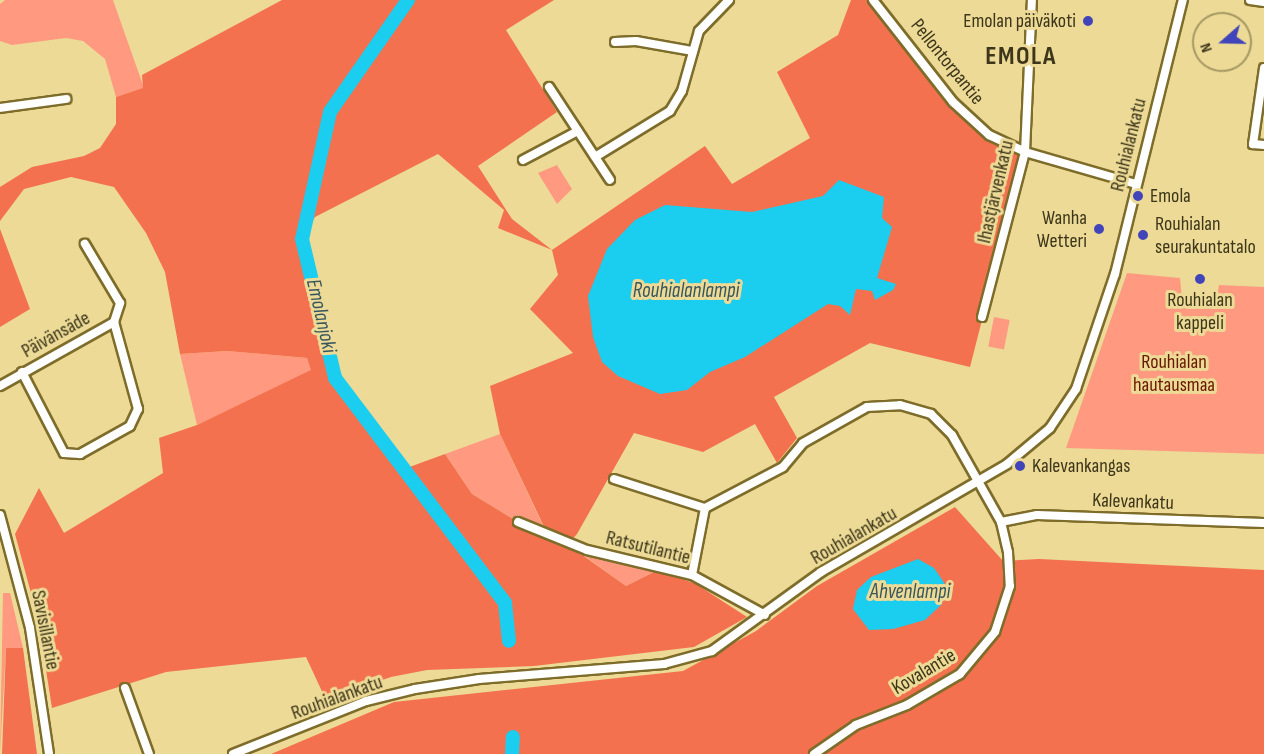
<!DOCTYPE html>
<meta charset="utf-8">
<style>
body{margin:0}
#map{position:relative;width:1264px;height:754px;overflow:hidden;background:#ecda96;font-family:"Sofia Sans Condensed",sans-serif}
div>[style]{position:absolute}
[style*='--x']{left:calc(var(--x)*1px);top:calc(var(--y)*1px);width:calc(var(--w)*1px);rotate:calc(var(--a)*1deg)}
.green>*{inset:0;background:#ff9a80;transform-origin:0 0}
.forest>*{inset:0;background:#f4714f}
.water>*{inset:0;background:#1bcdef}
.river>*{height:14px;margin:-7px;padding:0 7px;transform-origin:7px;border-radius:7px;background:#1bcdef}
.roads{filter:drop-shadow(2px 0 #7e6d2a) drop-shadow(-2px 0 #7e6d2a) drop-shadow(0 2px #7e6d2a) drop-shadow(0 -2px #7e6d2a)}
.minor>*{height:8px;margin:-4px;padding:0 4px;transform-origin:4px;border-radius:4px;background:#fff}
.dots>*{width:16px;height:16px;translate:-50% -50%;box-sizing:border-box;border:3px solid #ecda96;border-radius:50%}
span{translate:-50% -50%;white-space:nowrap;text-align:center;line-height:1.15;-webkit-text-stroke:6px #ecda96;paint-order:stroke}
.poi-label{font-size:20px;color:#3d361a}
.right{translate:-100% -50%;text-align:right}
.left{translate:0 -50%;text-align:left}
.street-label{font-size:20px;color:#3d361a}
.park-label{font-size:20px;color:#691700}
.water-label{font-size:21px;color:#37575f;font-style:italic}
.district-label{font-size:26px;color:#3d361a;font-weight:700;letter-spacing:1.5px}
.north{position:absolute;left:1192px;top:12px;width:60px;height:60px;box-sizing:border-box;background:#ecda96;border:2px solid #a69864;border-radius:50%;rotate:250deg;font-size:16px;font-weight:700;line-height:24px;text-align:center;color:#3d361a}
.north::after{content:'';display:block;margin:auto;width:21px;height:27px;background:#4245ba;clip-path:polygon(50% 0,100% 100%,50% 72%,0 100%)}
</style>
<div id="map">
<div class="green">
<i style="clip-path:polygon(5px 0,113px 0,144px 88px,116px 97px,105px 59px,83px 41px,66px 38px,12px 45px,0 41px,0 4px)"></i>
<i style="clip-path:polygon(557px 165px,572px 189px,557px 204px,538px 173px)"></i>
<i style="clip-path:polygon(1127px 273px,1180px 278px,1182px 299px,1216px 301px,1219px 285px,1264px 287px,1264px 454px,1066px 448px)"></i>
<i style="left:994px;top:317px;width:16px;height:30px;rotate:11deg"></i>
<i style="clip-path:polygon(227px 351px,307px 358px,312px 371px,197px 425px,180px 354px)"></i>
<i style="clip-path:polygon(500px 434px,547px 534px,518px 522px,472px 494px,445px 454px)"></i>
<i style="clip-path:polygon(561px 539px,658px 570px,626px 586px)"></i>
<i style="clip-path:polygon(3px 593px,10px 593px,23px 648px,6px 648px,0 754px)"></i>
</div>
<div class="forest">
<i style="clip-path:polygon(evenodd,282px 0,554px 0,506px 30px,557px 112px,478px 166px,512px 219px,552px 250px,705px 146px,732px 184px,810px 138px,777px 72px,838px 35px,851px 0,873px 0,953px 102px,989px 135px,1025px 152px,970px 367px,870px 343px,774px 397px,797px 438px,777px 463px,755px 424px,703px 452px,634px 433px,577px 534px,569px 543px,564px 542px,626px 586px,658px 570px,696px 584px,747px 617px,694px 647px,534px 666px,427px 670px,391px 677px,326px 700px,306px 657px,166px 672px,52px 708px,38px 619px,15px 534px,39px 488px,64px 533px,163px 473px,159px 438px,197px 425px,311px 370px,307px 358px,227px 351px,180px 354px,165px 272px,146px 233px,114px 187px,71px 177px,24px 189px,0 221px,0 187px,32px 167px,84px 156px,100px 148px,116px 124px,116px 97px,143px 88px,142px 75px,282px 0,438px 154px,504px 210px,498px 228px,552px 250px,558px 275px,530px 309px,573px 353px,490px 386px,500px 434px,547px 533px,518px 522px,472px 494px,445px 454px,404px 469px,335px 378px,302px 239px,315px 217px,438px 154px)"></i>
<i style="clip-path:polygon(0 229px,30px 309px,0 327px)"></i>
<i style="clip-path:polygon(955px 507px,1003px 561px,1039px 559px,1264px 570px,1264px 754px,271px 754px,394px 702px,683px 671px,756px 631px,817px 586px)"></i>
<i style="clip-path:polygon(6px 648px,23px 648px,37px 754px,2px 754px)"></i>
</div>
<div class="water">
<i style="clip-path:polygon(839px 180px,884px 197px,882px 218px,892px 227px,877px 278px,896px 284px,893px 290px,875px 300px,872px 291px,856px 289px,850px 315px,840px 306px,828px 304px,745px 357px,710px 372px,687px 390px,660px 394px,618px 376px,602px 362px,593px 337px,588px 296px,607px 249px,635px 220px,665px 205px,752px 212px,823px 196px)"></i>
<i style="clip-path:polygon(918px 559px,934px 568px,945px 584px,942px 604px,925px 620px,893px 629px,869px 630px,853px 609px,857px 590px,871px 577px)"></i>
</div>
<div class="river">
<i style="--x:408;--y:0;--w:136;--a:124.9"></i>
<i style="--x:330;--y:112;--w:130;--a:102.4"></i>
<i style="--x:302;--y:239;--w:143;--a:76.6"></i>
<i style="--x:335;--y:378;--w:282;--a:52.9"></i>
<i style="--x:505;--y:603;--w:38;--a:84"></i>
<i style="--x:512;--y:754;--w:17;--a:-87"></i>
</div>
<div class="roads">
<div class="minor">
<i style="--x:873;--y:0;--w:130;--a:51.9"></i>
<i style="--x:953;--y:102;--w:49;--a:42.5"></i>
<i style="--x:989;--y:135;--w:40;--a:25"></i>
<i style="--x:1025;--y:152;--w:116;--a:16.1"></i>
<i style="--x:1250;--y:0;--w:14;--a:8"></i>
<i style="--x:615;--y:42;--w:21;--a:-3"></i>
<i style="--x:636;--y:41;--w:58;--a:10"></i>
<i style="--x:1264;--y:68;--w:77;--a:98.2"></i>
<i style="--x:1253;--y:144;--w:11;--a:5"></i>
<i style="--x:549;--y:87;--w:111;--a:56.7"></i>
<i style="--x:0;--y:108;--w:67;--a:-7.8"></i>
<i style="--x:595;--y:157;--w:88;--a:-31.5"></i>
<i style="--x:670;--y:111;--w:23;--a:-59"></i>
<i style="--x:682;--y:91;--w:62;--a:-74.2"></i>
<i style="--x:699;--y:31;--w:43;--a:-45.9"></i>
<i style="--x:523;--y:160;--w:62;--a:-27.8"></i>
<i style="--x:982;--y:317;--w:171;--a:-75.4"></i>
<i style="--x:1025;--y:152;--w:152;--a:-87.4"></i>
<i style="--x:22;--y:372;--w:91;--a:62.6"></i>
<i style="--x:64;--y:453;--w:16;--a:4"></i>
<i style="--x:80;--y:454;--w:57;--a:-29.2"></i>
<i style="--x:130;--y:426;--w:19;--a:-65"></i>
<i style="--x:138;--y:409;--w:90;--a:-105.4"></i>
<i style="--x:0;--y:386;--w:131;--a:-29.3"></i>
<i style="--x:114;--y:322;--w:20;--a:-72"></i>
<i style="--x:120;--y:303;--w:69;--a:-120.7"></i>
<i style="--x:614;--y:479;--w:96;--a:17.7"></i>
<i style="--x:0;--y:515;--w:117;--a:75.1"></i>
<i style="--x:30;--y:628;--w:127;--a:81.4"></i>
<i style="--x:518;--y:522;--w:74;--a:22.1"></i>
<i style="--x:587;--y:550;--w:108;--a:13.4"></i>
<i style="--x:692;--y:575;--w:83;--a:28.7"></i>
<i style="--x:1001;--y:522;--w:37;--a:-11"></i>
<i style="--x:1037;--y:515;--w:227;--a:2"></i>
<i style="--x:692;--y:575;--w:68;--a:-79"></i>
<i style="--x:705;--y:508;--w:88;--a:-27.7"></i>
<i style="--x:783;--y:467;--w:31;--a:-50"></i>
<i style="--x:803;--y:443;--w:73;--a:-29.4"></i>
<i style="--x:867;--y:407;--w:33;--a:-3"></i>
<i style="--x:900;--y:405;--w:32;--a:16"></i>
<i style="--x:931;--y:414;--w:30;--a:45"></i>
<i style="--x:952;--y:435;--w:100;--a:60.6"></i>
<i style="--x:1001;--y:522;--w:31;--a:77"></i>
<i style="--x:1008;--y:552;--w:34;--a:87"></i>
<i style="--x:1010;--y:586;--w:48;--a:108.1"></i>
<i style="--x:995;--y:632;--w:55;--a:129.8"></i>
<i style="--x:960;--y:674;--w:61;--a:149.7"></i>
<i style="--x:907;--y:705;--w:55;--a:158.6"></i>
<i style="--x:856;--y:725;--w:51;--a:145.4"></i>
<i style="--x:125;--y:688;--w:70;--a:70"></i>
<i style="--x:233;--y:754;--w:143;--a:-21.7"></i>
<i style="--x:366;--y:701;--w:50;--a:-13.8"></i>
<i style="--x:415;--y:689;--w:65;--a:-8.9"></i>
<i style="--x:479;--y:679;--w:186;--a:-4.6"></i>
<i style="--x:664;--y:664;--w:50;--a:-15.2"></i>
<i style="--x:712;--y:651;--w:135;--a:-35.9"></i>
<i style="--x:821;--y:572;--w:215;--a:-30.1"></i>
<i style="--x:1007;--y:464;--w:56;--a:-39.9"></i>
<i style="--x:1050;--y:428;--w:47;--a:-56.3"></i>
<i style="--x:1076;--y:389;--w:121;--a:-71.3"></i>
<i style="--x:1115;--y:274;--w:282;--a:-76.1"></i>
</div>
</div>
<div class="dots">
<i style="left:1088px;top:21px;background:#4245ba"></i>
<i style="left:1138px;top:196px;background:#4245ba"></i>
<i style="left:1099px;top:229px;background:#4245ba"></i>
<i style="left:1143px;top:235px;background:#4245ba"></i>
<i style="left:1200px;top:279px;background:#4245ba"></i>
<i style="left:1020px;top:466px;background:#4245ba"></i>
</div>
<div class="poi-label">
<span class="right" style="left:1076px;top:21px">Emolan päiväkoti</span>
<span class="left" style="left:1150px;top:196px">Emola</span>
<span class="right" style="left:1087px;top:230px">Wanha<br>Wetteri</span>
<span class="left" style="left:1155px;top:236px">Rouhialan<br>seurakuntatalo</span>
<span style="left:1200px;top:312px">Rouhialan<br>kappeli</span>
<span class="left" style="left:1032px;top:466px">Kalevankangas</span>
</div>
<div class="street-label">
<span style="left:947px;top:62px;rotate:51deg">Pellontorpantie</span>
<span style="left:1129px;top:145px;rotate:-76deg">Rouhialankatu</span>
<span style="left:996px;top:192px;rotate:-77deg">Ihastjärvenkatu</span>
<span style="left:56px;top:335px;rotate:-29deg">Päivänsäde</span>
<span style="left:1133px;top:502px;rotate:2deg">Kalevankatu</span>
<span style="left:854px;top:536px;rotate:-30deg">Rouhialankatu</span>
<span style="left:648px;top:548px;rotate:14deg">Ratsutilantie</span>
<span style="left:45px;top:630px;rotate:79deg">Savisillantie</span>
<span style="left:924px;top:672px;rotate:-31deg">Kovalantie</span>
<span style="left:337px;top:698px;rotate:-20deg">Rouhialankatu</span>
</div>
<div class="park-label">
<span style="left:1174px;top:374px">Rouhialan<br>hautausmaa</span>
</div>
<div class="water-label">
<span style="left:686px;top:291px">Rouhialanlampi</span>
<span style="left:321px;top:316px;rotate:77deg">Emolanjoki</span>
<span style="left:910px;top:592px">Ahvenlampi</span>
</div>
<div class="district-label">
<span style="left:1021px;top:57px">EMOLA</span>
</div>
<div class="north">N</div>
</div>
